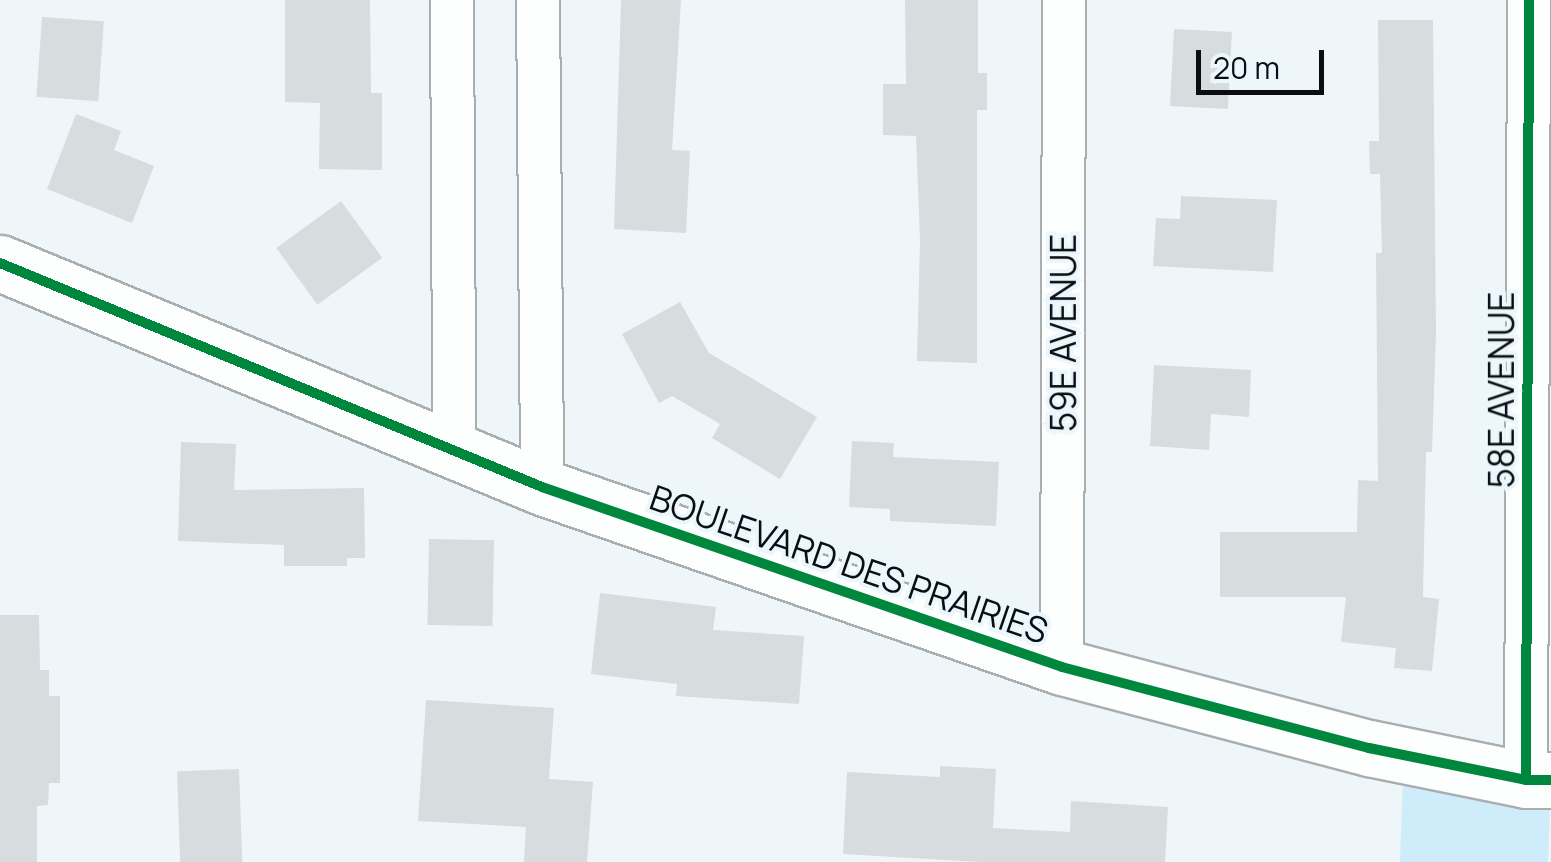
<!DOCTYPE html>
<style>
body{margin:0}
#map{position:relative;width:1551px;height:862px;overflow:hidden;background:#eff6f9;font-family:Manrope,sans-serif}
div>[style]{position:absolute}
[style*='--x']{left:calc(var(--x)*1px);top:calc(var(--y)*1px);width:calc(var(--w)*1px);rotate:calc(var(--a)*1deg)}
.green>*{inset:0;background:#ceecf9;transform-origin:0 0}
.building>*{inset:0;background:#d7dcde;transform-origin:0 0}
.roads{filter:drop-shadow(2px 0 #a9aeb1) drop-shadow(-2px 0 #a9aeb1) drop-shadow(0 2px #a9aeb1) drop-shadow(0 -2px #a9aeb1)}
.street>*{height:42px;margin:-21px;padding:0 21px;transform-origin:21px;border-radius:21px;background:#fdfefe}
.secondary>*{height:55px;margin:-27.5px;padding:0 27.5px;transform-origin:27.5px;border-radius:27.5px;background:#fdfefe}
.cycleway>*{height:10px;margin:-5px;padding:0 5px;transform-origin:5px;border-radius:5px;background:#00873e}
span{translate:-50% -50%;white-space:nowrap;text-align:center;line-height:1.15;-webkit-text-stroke:8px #ebf7fd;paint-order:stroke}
.street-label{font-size:35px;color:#0a0e10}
.scale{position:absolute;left:1196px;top:50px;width:128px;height:45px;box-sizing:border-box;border:5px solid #0a0e10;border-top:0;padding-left:12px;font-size:30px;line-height:35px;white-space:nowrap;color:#0a0e10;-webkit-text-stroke:8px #ebf7fd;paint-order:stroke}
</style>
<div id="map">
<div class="green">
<i style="left:1403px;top:776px;width:148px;height:86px;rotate:2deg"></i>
</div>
<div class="building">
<i style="clip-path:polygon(285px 0,370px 0,371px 93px,382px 93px,382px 170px,319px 169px,320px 103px,285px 102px)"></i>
<i style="clip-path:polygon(621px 0,681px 0,672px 150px,690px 151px,686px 233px,614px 229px)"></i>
<i style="clip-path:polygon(905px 0,978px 0,978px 73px,987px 73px,987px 110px,977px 110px,977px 363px,917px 361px,920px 240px,916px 136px,883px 135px,883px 84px,906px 84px)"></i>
<i style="left:42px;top:17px;width:62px;height:80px;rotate:4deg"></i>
<i style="clip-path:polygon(1378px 20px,1433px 20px,1436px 332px,1432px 452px,1426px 452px,1423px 597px,1439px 599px,1432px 671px,1394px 668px,1396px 648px,1341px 642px,1346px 597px,1220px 597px,1220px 532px,1357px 532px,1358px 480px,1378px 481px,1376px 253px,1382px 253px,1380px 174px,1370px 174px,1369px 141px,1379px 141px)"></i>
<i style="left:1174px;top:29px;width:58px;height:77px;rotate:3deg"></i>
<i style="clip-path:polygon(76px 114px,121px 131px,114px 150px,154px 166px,132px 223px,47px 189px)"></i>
<i style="clip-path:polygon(1181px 196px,1277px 200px,1273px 272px,1153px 266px,1156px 218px,1180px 219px)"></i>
<i style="left:341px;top:201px;width:70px;height:80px;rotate:54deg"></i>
<i style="clip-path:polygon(680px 302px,709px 353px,817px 417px,780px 479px,712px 438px,720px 424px,672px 396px,659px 403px,622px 334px)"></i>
<i style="clip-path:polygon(1154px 365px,1251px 370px,1249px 417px,1211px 414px,1209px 450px,1150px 446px)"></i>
<i style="clip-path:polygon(852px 441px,894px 443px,893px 457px,999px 462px,996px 526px,890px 521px,890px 509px,849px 507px)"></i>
<i style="clip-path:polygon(181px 442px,236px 444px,234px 490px,364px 488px,365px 558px,347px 558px,347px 566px,284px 566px,284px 545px,178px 541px)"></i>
<i style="left:429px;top:539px;width:65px;height:86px;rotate:1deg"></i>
<i style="clip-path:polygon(600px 593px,716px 607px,713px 630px,804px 636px,799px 704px,676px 696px,677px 684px,591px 674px)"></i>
<i style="clip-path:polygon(0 615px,39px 615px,40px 670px,49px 670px,49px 696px,60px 696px,60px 783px,49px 783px,48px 805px,37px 806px,37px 862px,0 862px)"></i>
<i style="clip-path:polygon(426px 700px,554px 708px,549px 779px,593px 782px,587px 862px,524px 862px,526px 827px,418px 821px)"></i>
<i style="clip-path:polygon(940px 766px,996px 769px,993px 828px,1070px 832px,1071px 801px,1168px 807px,1165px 862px,980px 862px,843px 854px,847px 772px,940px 777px)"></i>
<i style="left:239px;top:769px;width:93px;height:62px;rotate:88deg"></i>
</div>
<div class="roads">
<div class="street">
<i style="--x:452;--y:0;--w:452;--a:89.7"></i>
<i style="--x:538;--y:0;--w:487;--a:89.5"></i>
<i style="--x:1062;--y:667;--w:667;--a:-89.83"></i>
<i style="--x:1526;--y:780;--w:780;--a:-89.78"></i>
</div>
<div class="secondary">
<i style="--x:0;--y:263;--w:586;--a:22.45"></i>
<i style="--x:542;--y:487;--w:550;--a:19.09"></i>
<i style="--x:1062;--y:667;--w:318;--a:14.8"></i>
<i style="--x:1369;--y:748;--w:160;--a:11.5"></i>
<i style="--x:1526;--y:780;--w:25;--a:0"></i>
</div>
</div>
<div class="cycleway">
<i style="--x:0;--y:263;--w:586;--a:22.45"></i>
<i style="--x:542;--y:487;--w:550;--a:19.09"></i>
<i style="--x:1062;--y:667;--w:318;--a:14.8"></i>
<i style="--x:1369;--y:748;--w:160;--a:11.5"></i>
<i style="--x:1526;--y:780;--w:25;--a:0"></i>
<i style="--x:1526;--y:780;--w:780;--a:-89.78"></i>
</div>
<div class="street-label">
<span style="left:1063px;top:333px;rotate:-90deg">59E AVENUE</span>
<span style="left:1501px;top:390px;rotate:-90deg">58E AVENUE</span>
<span style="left:849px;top:564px;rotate:19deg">BOULEVARD DES PRAIRIES</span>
</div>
<div class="scale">20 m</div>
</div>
